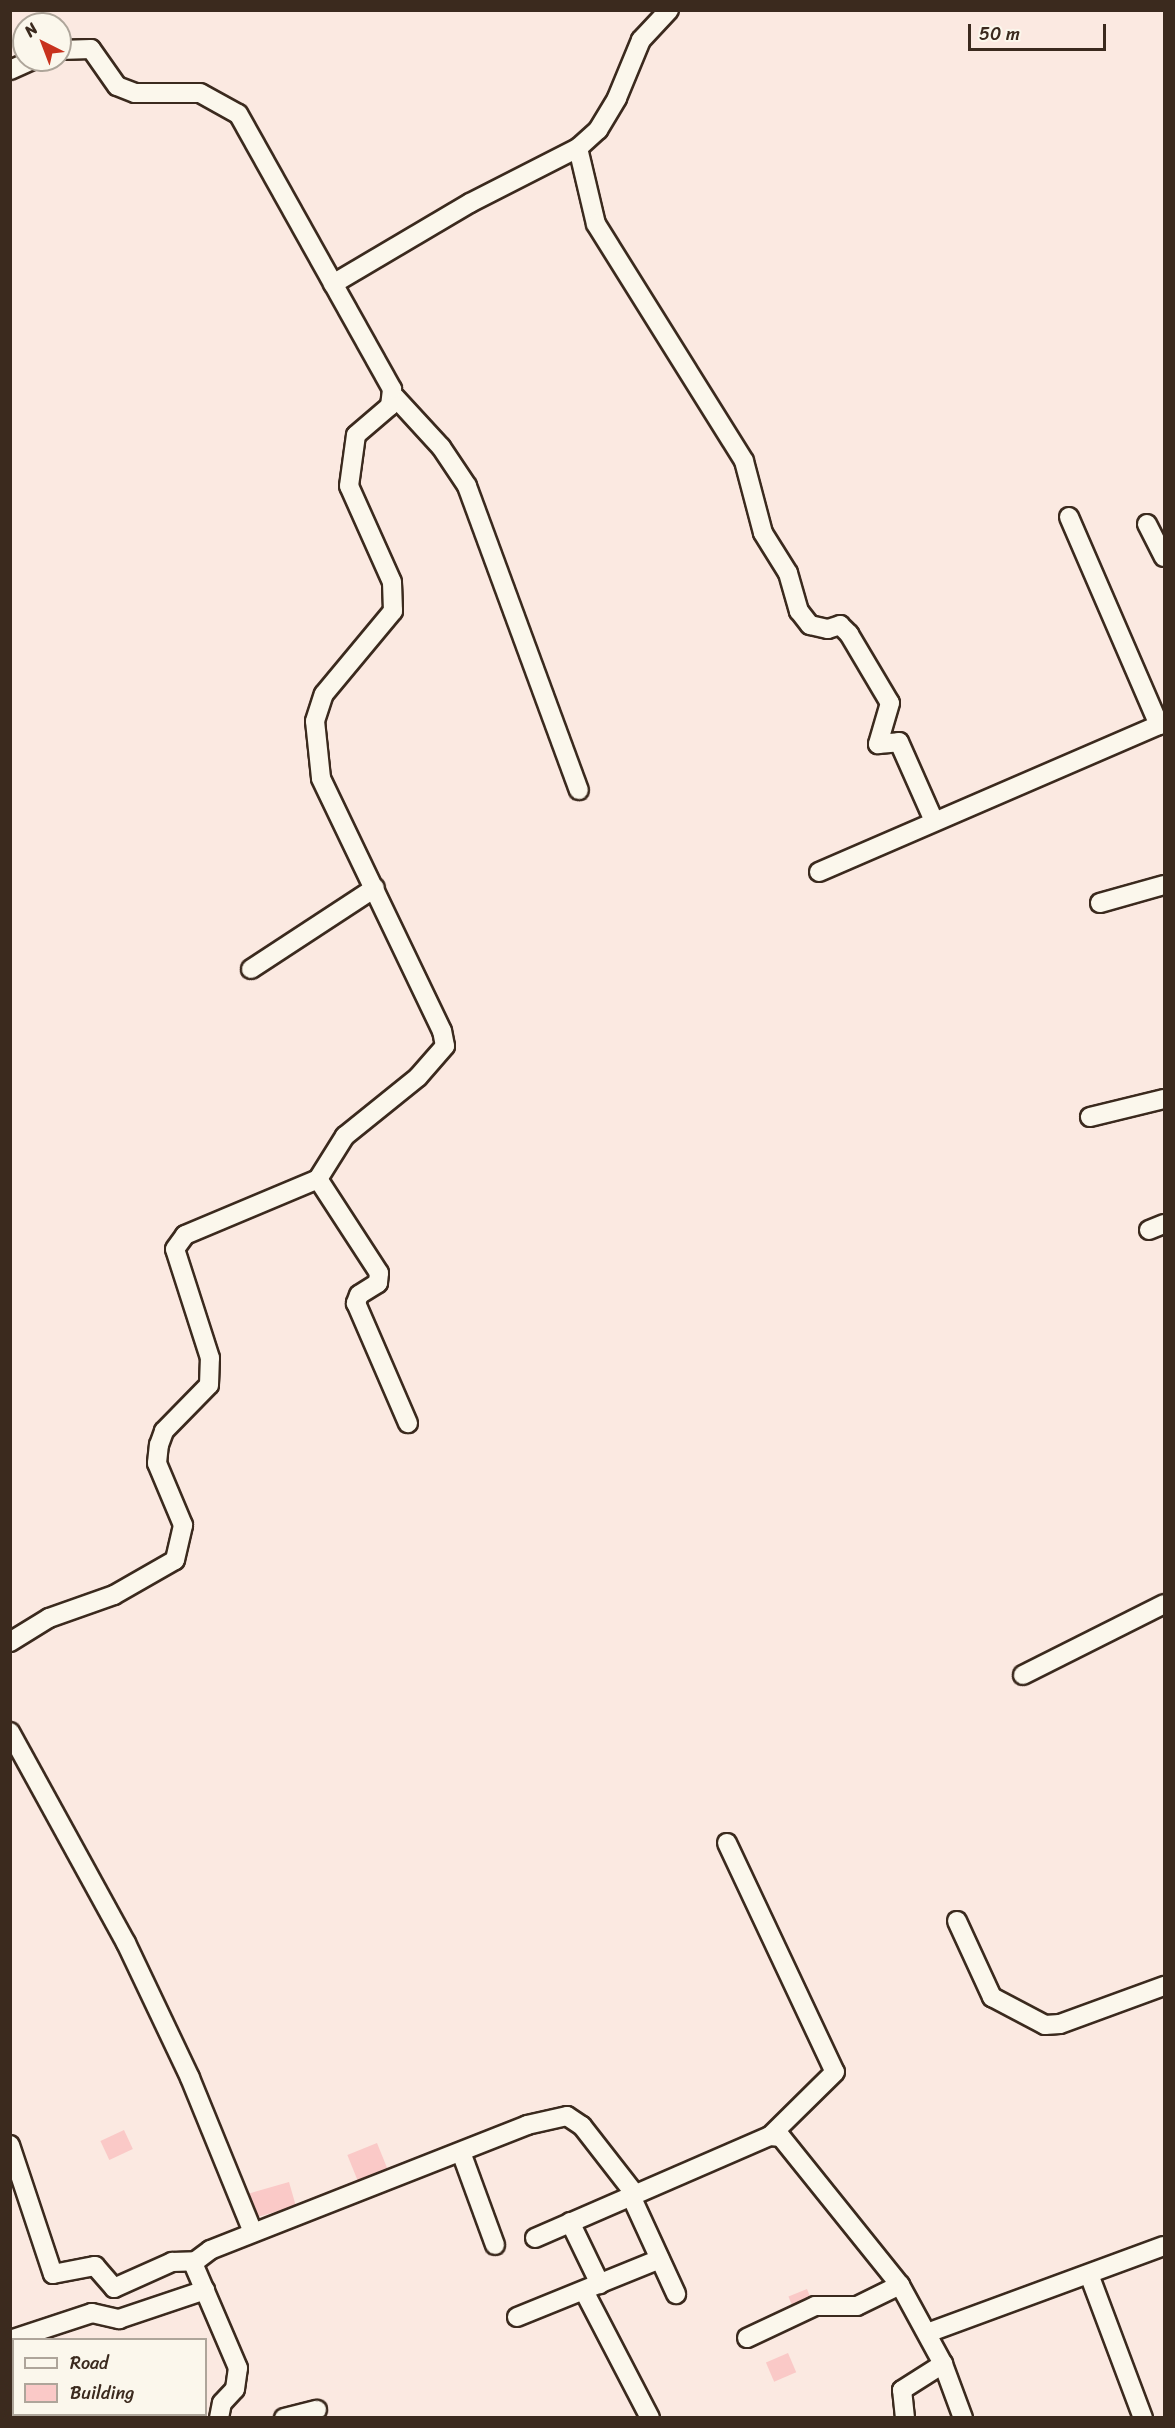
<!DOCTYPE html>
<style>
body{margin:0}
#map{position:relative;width:1175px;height:2428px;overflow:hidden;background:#fbe9e1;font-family:Sriracha,sans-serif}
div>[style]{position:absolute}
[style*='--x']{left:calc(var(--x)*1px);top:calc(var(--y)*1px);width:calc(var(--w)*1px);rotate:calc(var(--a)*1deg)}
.building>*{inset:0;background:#fac9c7;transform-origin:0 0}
.roads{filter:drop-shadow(2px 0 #3b2a1e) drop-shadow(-2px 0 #3b2a1e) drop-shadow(0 2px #3b2a1e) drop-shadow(0 -2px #3b2a1e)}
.minor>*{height:18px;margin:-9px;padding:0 9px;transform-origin:9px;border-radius:9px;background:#fbf7ec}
span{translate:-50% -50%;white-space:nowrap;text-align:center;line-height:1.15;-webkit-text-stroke:4.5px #fbf7ec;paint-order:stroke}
.frame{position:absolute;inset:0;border:12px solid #3b2a1e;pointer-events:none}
.legend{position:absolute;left:12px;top:2338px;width:195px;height:78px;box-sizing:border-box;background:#fbf7ec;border:2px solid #aea59a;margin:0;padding:8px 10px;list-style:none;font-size:18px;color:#3b2a1e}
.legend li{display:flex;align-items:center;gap:12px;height:30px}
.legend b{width:30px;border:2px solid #aea59a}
.north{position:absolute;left:12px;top:12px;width:60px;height:60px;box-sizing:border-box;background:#fbf7ec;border:2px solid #aea59a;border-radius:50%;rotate:318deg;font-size:16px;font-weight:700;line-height:24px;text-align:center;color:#3b2a1e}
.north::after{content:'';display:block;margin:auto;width:21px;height:27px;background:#c8321e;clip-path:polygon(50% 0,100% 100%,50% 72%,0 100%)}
.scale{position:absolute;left:968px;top:24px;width:138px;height:27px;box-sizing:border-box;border:3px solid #3b2a1e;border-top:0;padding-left:8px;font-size:18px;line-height:21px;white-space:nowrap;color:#3b2a1e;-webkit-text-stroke:4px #fbf7ec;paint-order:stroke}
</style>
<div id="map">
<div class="building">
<i style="left:124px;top:2130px;width:21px;height:26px;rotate:65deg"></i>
<i style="left:377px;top:2143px;width:27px;height:32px;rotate:68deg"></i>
<i style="left:289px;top:2182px;width:25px;height:46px;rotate:74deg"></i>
<i style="left:807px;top:2289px;width:16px;height:20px;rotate:68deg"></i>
<i style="left:788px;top:2353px;width:21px;height:24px;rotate:67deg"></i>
</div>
<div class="roads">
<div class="minor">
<i style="--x:10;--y:70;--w:24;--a:-24"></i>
<i style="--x:578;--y:148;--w:78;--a:76.7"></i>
<i style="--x:596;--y:224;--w:279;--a:58"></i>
<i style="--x:744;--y:461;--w:74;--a:75.2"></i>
<i style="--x:763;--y:533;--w:47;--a:58"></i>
<i style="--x:788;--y:573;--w:40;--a:74"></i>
<i style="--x:799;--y:611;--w:18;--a:52"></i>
<i style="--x:810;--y:625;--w:18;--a:13"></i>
<i style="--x:828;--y:629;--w:13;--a:-18"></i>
<i style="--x:840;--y:625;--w:13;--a:45"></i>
<i style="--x:849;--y:634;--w:80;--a:59.3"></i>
<i style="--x:890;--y:703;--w:43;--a:106.3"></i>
<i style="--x:878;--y:744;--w:21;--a:-5"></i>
<i style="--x:899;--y:742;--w:86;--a:66.1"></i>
<i style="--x:333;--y:284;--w:159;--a:-30.6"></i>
<i style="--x:470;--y:203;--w:121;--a:-27"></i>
<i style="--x:578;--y:148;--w:27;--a:-42"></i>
<i style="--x:598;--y:130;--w:37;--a:-59"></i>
<i style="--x:617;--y:98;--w:63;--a:-67.5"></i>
<i style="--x:641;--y:40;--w:41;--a:-47"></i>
<i style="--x:395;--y:397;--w:68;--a:47.4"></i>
<i style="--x:441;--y:447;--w:47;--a:56.3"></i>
<i style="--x:467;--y:486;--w:324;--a:69.8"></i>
<i style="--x:1069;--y:517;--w:227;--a:66.6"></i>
<i style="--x:1147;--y:524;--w:37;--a:63"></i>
<i style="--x:819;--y:872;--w:376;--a:-23.4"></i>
<i style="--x:1100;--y:903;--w:66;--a:-15.7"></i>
<i style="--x:251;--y:969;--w:148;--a:-33.2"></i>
<i style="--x:1090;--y:1117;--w:76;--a:-13.7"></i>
<i style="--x:318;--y:1179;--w:112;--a:57"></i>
<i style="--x:379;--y:1273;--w:10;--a:96"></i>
<i style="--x:378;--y:1283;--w:22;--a:148"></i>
<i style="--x:359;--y:1295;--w:9;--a:111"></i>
<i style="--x:356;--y:1303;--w:131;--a:66.6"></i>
<i style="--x:1149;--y:1230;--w:16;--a:-22"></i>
<i style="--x:10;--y:1642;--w:46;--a:-31.6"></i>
<i style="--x:49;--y:1618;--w:69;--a:-19.5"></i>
<i style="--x:114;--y:1595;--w:70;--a:-29.8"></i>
<i style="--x:175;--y:1560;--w:36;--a:-77"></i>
<i style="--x:183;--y:1525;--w:67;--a:-112.8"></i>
<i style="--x:157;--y:1463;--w:18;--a:-84"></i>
<i style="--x:159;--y:1445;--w:15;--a:-70"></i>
<i style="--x:164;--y:1431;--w:64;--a:-45.6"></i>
<i style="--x:209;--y:1385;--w:27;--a:-88"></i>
<i style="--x:210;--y:1358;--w:114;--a:-107.8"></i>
<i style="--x:175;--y:1249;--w:17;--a:-54"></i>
<i style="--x:185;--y:1235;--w:144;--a:-22.8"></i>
<i style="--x:318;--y:1179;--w:51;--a:-57.9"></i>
<i style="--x:345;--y:1136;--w:94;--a:-38.9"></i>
<i style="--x:418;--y:1077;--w:41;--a:-48.9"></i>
<i style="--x:445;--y:1046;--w:15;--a:-101"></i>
<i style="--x:442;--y:1031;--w:280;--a:-115.6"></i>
<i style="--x:321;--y:778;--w:57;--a:-96"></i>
<i style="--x:315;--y:721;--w:28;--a:-72"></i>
<i style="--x:324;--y:694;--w:108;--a:-50.3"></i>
<i style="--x:393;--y:611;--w:29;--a:-92"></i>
<i style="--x:392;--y:582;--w:105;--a:-114.1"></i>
<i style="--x:349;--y:486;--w:51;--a:-82.2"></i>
<i style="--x:356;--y:435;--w:45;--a:-40.5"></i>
<i style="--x:390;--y:406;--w:17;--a:-83"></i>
<i style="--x:392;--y:389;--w:315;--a:-119.2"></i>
<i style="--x:238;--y:114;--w:43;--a:-151.1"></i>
<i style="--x:200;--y:93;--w:65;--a:180"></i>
<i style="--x:135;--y:93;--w:19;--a:-159"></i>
<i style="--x:117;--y:86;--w:45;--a:-125.1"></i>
<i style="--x:91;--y:49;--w:31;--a:178"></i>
<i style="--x:1023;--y:1675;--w:158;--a:-26.7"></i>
<i style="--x:10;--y:1732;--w:241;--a:61.2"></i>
<i style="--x:126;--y:1943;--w:149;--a:64.6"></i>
<i style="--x:190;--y:2078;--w:164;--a:67.8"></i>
<i style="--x:727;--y:1843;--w:253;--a:64.8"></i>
<i style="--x:835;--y:2072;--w:91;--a:135.4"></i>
<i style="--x:957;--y:1921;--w:84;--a:65.3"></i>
<i style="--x:992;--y:1997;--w:60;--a:27.8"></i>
<i style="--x:1045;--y:2025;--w:15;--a:-4"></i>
<i style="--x:1060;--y:2024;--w:111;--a:-20.1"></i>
<i style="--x:10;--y:2145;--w:136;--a:71.6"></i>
<i style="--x:53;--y:2274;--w:43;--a:-10.8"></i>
<i style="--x:95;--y:2266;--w:29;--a:49"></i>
<i style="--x:114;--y:2288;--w:64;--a:-24.1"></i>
<i style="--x:172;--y:2262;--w:24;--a:-2"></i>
<i style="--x:461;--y:2152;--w:99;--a:69.9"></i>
<i style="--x:631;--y:2196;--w:108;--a:65.3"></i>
<i style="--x:570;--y:2222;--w:69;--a:64.2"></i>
<i style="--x:535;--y:2238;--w:256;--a:-23.5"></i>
<i style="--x:770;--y:2136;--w:11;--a:5"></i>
<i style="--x:781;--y:2137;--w:190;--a:51.2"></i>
<i style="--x:1090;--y:2277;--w:151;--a:69.4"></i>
<i style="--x:584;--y:2291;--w:143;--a:62.5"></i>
<i style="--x:517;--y:2317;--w:154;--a:-22.1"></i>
<i style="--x:930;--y:2332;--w:249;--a:-20.2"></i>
<i style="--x:747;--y:2338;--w:75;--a:-25.2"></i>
<i style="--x:815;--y:2306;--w:42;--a:0"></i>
<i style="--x:857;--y:2306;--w:48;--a:-26"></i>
<i style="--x:900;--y:2285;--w:90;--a:61.4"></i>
<i style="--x:10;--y:2340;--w:86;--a:-18.2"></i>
<i style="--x:92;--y:2313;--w:28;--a:13"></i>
<i style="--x:119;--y:2319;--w:91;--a:-18.6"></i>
<i style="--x:219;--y:2418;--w:15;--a:-79"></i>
<i style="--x:222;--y:2403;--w:19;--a:-47"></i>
<i style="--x:235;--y:2389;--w:21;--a:-82"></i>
<i style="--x:238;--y:2368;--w:114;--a:-113.2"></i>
<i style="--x:193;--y:2263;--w:21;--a:-37"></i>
<i style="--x:210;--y:2250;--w:341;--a:-21.5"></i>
<i style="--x:527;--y:2125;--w:41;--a:-12.7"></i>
<i style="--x:567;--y:2116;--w:18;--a:34"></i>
<i style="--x:582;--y:2126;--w:86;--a:52.1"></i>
<i style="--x:284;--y:2418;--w:34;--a:-14"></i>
<i style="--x:905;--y:2418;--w:28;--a:-96"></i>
<i style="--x:902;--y:2390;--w:49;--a:-32.4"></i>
<i style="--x:943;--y:2364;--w:58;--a:69.7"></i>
</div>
</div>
<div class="frame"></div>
<ul class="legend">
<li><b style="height:8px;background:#fbf7ec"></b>Road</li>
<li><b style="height:16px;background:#fac9c7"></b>Building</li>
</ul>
<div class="north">N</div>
<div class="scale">50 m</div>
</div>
